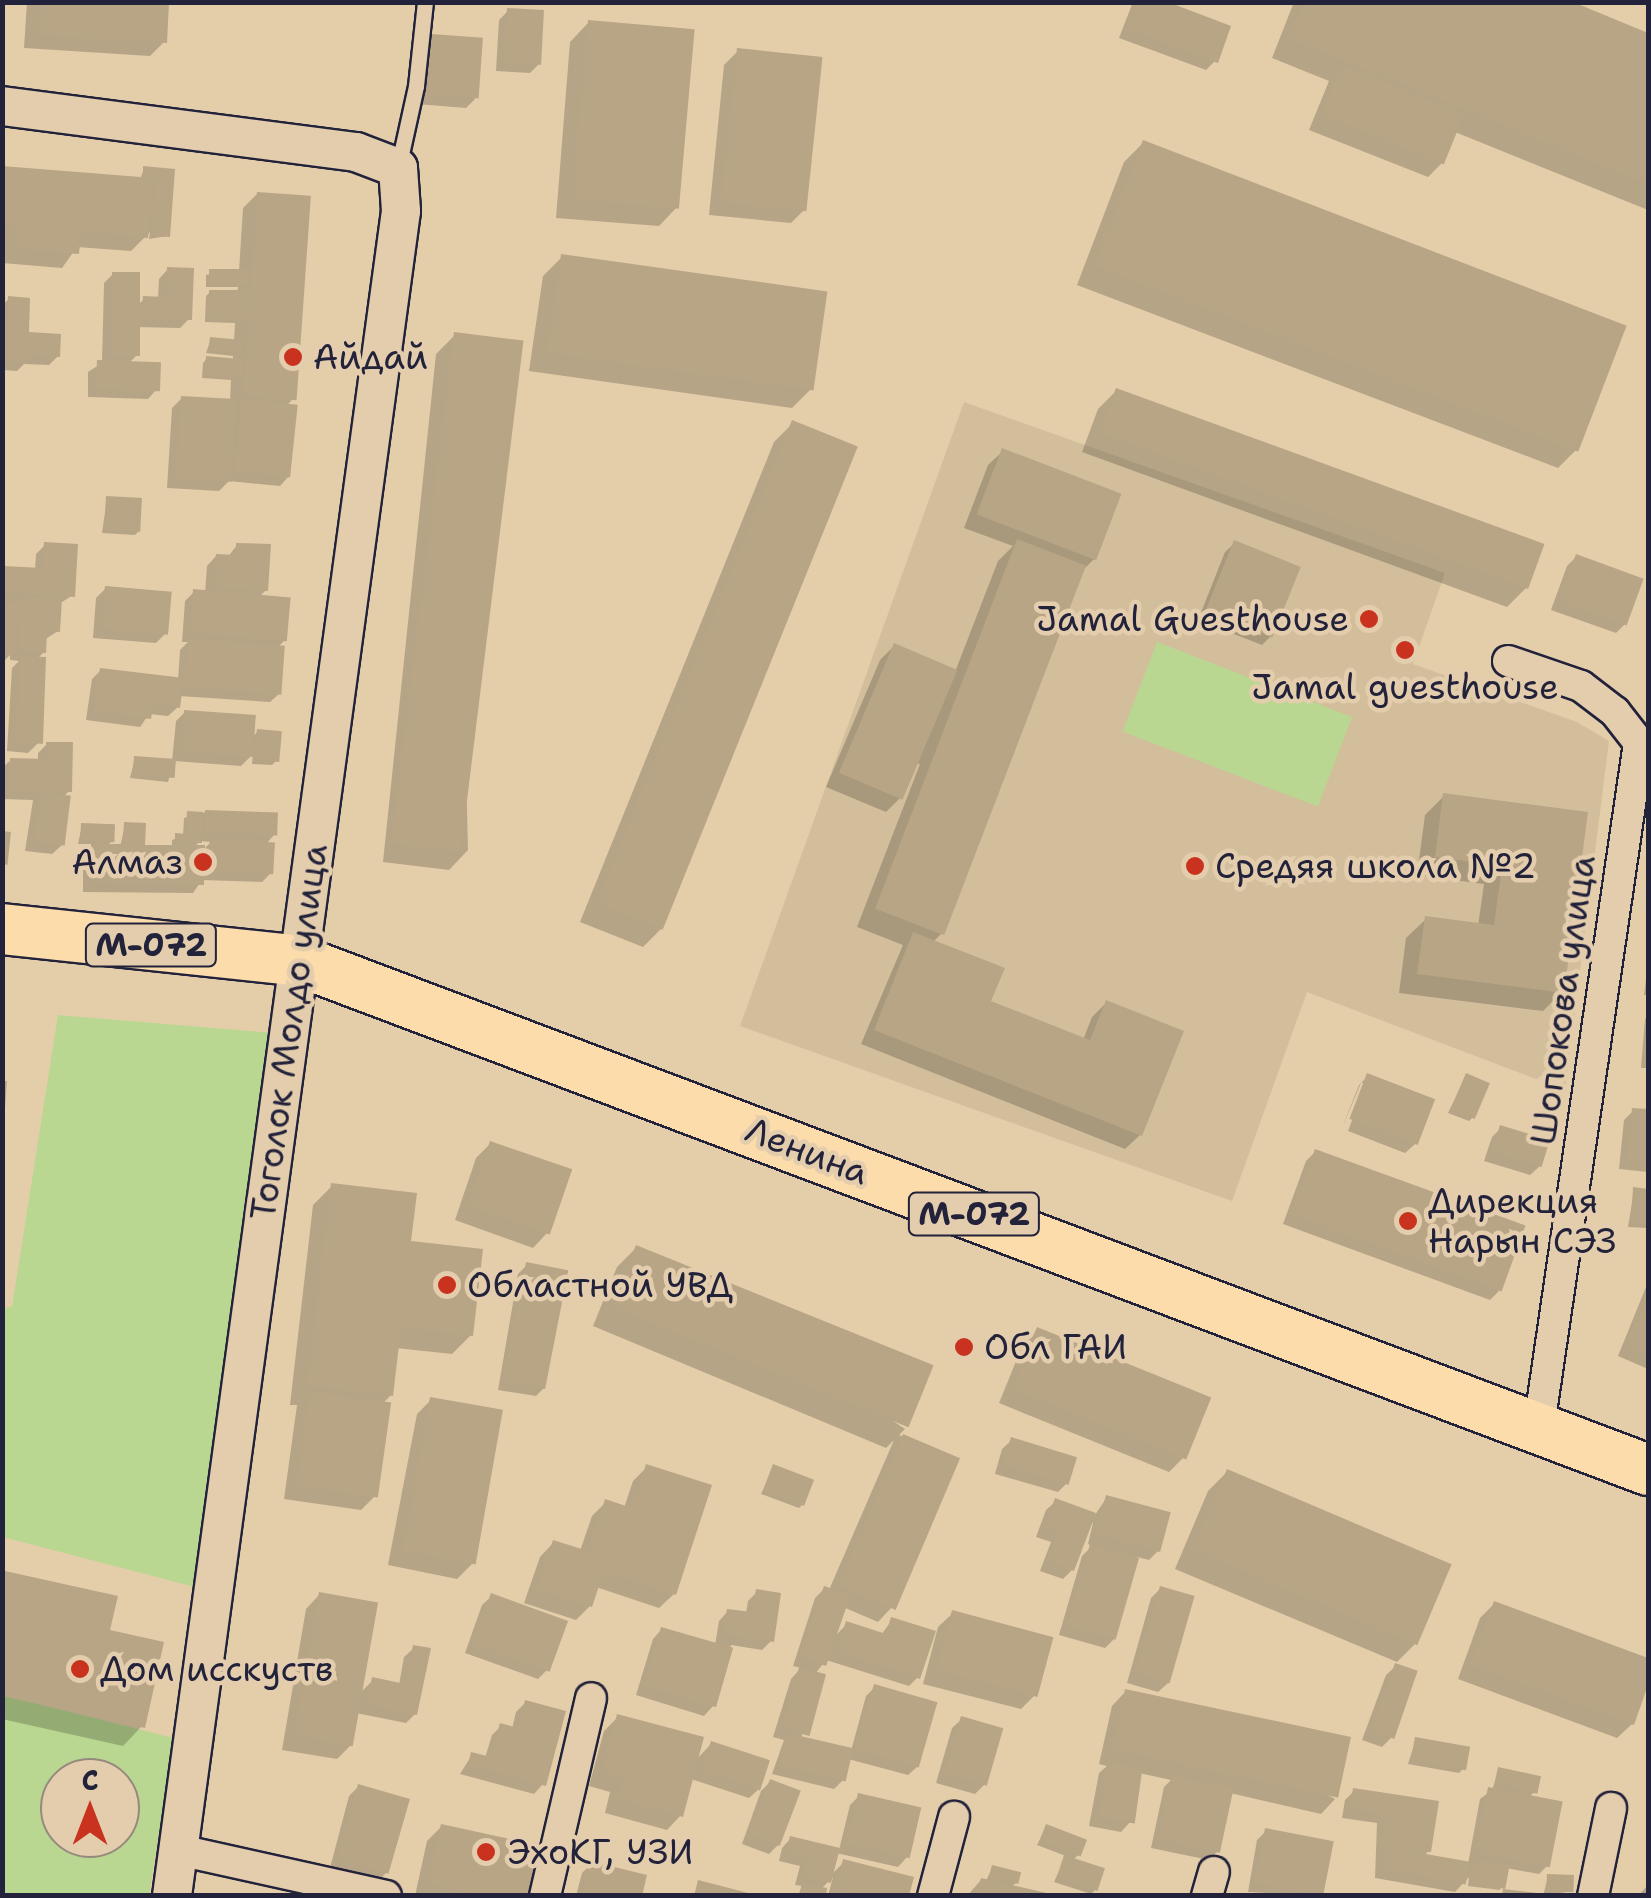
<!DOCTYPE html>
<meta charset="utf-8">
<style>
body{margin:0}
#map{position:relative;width:1651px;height:1898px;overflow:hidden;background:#e4cda9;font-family:"Shantell Sans",sans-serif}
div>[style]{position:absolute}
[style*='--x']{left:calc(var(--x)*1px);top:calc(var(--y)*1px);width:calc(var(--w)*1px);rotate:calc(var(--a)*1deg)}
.built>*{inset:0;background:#d3be9c}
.green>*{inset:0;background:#b9d790;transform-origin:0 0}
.shadow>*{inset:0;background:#0003}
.building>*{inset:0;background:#b8a586;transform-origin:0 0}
.roads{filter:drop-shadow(2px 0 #22223b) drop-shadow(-2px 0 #22223b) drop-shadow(0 2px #22223b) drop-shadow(0 -2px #22223b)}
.service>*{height:15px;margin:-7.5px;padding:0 7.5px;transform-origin:7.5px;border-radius:7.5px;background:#e3cdac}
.minor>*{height:30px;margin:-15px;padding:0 15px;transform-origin:15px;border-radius:15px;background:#e3cdac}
.tertiary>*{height:38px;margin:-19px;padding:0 19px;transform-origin:19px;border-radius:19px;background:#e3cdac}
.primary>*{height:50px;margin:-25px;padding:0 25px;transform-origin:25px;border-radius:25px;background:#fddcac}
.dots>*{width:28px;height:28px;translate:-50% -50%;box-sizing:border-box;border:5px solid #e3cdac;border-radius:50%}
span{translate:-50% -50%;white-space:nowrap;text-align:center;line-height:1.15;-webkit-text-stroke:9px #e3cdac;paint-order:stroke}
.shield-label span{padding:2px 8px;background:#e3cdac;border:2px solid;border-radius:8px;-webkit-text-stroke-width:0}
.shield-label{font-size:32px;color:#22223b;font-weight:700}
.poi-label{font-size:35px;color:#22223b}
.left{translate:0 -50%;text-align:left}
.right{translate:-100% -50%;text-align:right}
.street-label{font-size:35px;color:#22223b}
.frame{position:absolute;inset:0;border:5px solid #22223b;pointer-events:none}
.north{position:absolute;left:40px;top:1758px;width:100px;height:100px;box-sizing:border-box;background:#e3cdac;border:2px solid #96897f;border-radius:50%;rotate:0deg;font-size:28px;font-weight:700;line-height:40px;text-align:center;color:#22223b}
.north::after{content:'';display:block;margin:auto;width:35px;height:45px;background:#c8321e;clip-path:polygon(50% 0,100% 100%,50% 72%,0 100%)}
</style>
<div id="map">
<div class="built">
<i style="clip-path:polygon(964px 402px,1445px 573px,1413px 664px,1577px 722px,1609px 741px,1565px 1090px,1307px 992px,1232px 1201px,740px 1026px)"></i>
</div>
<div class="green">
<i style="left:1157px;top:642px;width:209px;height:96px;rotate:21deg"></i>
<i style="clip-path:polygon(58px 1015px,273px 1033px,195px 1587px,3px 1537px,2px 1308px,12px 1307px)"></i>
<i style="clip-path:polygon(evenodd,2px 1695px,174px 1738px,149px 1895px,3px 1895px,2px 1695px,60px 1778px,120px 1778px,120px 1838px,60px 1838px,60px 1778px)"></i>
</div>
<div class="shadow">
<i style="clip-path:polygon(27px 2px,167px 2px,164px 42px,150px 56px,24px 48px)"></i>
<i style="clip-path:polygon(1161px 2px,1215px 61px,1206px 70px,1119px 38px,1133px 2px)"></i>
<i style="clip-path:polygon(1294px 2px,1566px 2px,1648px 36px,1648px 210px,1455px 132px,1442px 163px,1428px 177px,1309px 130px,1329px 81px,1272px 58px)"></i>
<i style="clip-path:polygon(508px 11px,539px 64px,530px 73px,496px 71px,499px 20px)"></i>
<i style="clip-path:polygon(589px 22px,678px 206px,659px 226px,556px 218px,570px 42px)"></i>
<i style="clip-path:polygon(432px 36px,475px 99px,466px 108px,417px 104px,422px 45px)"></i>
<i style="clip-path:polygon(738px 51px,805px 209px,791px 223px,709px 215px,724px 65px)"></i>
<i style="clip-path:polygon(1143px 143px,1577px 449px,1558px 468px,1077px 285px,1124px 162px)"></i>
<i style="clip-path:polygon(2px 168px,140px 179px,144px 169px,172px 171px,167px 236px,149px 239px,150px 232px,131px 251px,77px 247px,62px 268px,2px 263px)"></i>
<i style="clip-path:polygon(257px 194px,294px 398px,286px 406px,289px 476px,280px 486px,229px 481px,219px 491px,167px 488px,172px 408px,182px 398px,230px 401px,231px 380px,202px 378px,203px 363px,207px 359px,233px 361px,233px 356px,206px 353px,211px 339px,234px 341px,235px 323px,205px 322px,206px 296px,210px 292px,237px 293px,238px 287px,206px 287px,206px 275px,239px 271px,243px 208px)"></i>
<i style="clip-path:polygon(562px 257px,811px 389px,792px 408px,529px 371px,543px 276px)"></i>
<i style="clip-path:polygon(168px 269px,189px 319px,180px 328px,136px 327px,136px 356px,128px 364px,157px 389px,148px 399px,88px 397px,88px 372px,102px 363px,104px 283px,113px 274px,137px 306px,144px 299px,158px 299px,159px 279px)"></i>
<i style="clip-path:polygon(9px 299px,26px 335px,58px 356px,49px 365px,24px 364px,17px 371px,2px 370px,2px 305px)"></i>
<i style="clip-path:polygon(455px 335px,468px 850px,449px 870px,383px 862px,436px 354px)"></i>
<i style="clip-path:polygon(1117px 390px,1526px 588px,1507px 607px,1082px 452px,1098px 409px)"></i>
<i style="clip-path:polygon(793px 423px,662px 928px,643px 947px,580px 922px,774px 442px)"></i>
<i style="clip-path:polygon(1003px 451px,1095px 558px,1081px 572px,942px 933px,933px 942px,988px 1002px,1083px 1040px,1092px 1017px,1106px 1003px,1140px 1135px,1125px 1149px,861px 1044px,903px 945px,857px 927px,920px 764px,916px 763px,900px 798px,886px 812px,826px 787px,880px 660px,894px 646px,955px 672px,998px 561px,1013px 546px,964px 528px,988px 465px)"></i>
<i style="clip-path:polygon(107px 499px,139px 531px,135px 535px,102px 533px)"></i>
<i style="clip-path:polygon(1235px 543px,1271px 636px,1262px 645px,1198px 620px,1225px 552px)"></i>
<i style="clip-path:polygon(45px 545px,73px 595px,59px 604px,58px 631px,44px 640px,44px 652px,36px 660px,38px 743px,28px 753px,7px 751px,12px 668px,19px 661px,10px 660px,10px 655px,2px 663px,2px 571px,35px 570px,36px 554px)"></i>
<i style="clip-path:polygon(237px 545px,266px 590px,259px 597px,286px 639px,278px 647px,280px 693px,270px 702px,179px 696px,178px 707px,168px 716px,149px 714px,140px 727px,86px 720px,92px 679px,101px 670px,178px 680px,180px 650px,188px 642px,182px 642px,185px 601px,194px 592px,205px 593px,207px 566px,216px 556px,228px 557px)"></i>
<i style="clip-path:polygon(1576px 557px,1625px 624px,1616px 633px,1551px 610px,1567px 566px)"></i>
<i style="clip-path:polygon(106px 588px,165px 634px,156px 643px,93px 638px,96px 598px)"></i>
<i style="clip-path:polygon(185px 712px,252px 738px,258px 731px,276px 761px,272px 765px,252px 764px,253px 754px,241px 766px,174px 761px,168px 782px,130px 778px,135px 758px,172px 761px,176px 721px)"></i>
<i style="clip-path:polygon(47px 744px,69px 791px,63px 797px,62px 845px,52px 854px,25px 851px,33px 800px,2px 799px,2px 768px,11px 760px,38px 761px,38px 753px)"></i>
<i style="clip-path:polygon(1444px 796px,1585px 814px,1562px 992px,1543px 1011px,1399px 993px,1406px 938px,1426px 919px,1478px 926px,1484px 884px,1417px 875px,1425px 815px)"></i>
<i style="clip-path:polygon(evenodd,206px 812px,274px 835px,266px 844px,271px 873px,262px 882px,202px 880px,193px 893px,83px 892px,83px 856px,94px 844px,78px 844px,82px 825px,112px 841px,106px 847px,120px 847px,125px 825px,138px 847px,172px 847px,172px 840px,183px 836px,184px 818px,206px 812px,200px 841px,211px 842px,205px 848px,193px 848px,200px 841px)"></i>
<i style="clip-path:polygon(1648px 964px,1648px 995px,1644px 995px)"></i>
<i style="clip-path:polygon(1648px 1015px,1648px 1068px,1641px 1068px,1645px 1019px)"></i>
<i style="clip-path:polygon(1368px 1076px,1415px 1144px,1405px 1153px,1348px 1131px,1366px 1083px,1361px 1083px,1342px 1128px,1359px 1085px)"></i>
<i style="clip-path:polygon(1466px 1076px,1473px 1117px,1469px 1121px,1448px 1113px)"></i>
<i style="clip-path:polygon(1633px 1111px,1648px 1112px,1648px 1172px,1619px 1169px,1624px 1120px)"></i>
<i style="clip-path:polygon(1501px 1128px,1540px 1166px,1530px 1175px,1484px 1161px,1492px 1137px)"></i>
<i style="clip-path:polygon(491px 1143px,547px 1233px,533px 1248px,455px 1220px,476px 1158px)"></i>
<i style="clip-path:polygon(1315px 1152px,1499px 1291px,1490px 1300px,1283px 1224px,1306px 1161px)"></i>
<i style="clip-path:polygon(332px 1186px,408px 1243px,471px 1335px,452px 1354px,396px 1348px,391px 1395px,382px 1404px,375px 1496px,361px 1510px,284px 1499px,297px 1405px,290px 1405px,313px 1205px)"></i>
<i style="clip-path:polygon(1634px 1190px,1648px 1191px,1647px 1228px,1628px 1227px)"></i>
<i style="clip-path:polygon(636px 1248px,905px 1429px,899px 1435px,957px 1460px,892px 1607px,878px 1622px,843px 1607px,833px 1638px,847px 1624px,881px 1635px,892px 1620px,918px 1677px,909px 1686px,826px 1660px,815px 1674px,801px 1739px,851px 1751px,866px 1696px,875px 1687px,918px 1766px,908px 1775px,848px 1759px,843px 1780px,834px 1789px,772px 1774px,784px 1740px,773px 1737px,791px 1679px,801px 1668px,793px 1666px,815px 1598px,824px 1589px,829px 1590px,894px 1440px,886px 1448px,593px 1326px,617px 1267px)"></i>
<i style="clip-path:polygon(527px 1265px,545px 1387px,536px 1396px,498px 1390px,518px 1274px)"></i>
<i style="clip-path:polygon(1648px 1282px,1648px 1369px,1618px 1356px)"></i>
<i style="clip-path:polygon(1038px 1330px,1183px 1458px,1169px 1472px,999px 1403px,1023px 1344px)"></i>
<i style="clip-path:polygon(431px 1400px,472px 1564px,457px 1579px,388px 1565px,417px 1414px)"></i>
<i style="clip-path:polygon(1012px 1440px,1067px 1483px,1058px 1492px,995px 1474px,1002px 1449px)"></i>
<i style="clip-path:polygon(647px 1467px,674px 1594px,659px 1608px,596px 1587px,590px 1606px,576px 1620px,524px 1603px,540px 1557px,554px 1542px,580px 1551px,592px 1516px,606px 1502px,624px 1508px,633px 1481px)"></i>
<i style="clip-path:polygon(774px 1467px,803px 1504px,799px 1508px,761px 1494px)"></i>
<i style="clip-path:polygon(1227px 1472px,1416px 1643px,1397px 1662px,1175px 1569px,1208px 1491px)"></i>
<i style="clip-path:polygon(1107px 1497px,1158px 1551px,1149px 1560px,1137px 1557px,1114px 1639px,1105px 1648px,1059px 1635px,1082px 1556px,1092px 1546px,1088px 1544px,1093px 1523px,1090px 1522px,1072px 1570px,1063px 1579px,1040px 1571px,1051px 1542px,1036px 1537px,1046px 1510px,1056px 1501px,1095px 1515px)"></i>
<i style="clip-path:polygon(6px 1574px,107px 1632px,142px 1726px,123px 1746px,2px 1719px)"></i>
<i style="clip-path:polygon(1160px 1589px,1168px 1683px,1158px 1692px,1127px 1683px,1151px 1598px)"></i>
<i style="clip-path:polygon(757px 1592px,771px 1641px,762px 1650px,731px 1645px,713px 1706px,704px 1716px,636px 1695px,653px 1639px,662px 1629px,715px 1645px,719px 1621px,728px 1611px,746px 1614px,748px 1601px)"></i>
<i style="clip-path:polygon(320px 1594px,360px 1693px,373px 1680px,399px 1685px,404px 1657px,414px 1648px,415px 1714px,406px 1723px,356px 1713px,351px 1745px,337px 1759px,282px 1750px,306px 1609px)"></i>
<i style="clip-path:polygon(492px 1596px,547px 1670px,538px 1679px,465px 1653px,482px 1605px)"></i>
<i style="clip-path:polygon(1494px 1604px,1648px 1660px,1648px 1678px,1632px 1724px,1617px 1738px,1458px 1679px,1480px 1618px)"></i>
<i style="clip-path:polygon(953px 1613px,1035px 1695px,1021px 1709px,923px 1684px,938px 1627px)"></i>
<i style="clip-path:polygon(1396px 1666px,1391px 1738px,1382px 1747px,1362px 1740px,1386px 1675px)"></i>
<i style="clip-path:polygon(1126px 1691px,1335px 1799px,1321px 1814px,1230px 1793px,1218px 1851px,1209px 1860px,1151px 1848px,1164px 1787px,1171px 1780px,1139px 1773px,1130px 1822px,1121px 1832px,1089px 1826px,1099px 1773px,1107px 1766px,1099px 1764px,1112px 1706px)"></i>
<i style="clip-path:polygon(525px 1703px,543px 1784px,534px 1794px,460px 1774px,472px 1755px,485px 1758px,492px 1735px,501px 1726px,512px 1729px,516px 1712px)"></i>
<i style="clip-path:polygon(618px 1717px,696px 1760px,711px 1744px,759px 1789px,749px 1798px,691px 1779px,681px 1815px,667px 1830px,605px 1813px,610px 1792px,589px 1786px,604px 1731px)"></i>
<i style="clip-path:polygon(962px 1719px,984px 1785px,975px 1794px,936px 1783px,952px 1728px)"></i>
<i style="clip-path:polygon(1416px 1739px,1463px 1769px,1459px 1773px,1408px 1764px)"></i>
<i style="clip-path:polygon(1499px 1770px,1534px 1792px,1529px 1797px,1548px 1865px,1539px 1874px,1506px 1868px,1500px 1890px,1468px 1886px,1469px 1877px,1455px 1892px,1375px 1878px,1377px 1823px,1342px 1818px,1345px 1800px,1354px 1791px,1436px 1803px,1429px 1851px,1423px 1856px,1468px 1864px,1480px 1799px,1492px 1790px)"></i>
<i style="clip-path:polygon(770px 1782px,778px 1845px,769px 1854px,742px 1844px,761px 1791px)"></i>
<i style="clip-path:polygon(358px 1787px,387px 1872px,378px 1881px,330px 1868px,349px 1796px)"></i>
<i style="clip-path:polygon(859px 1796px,907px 1857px,898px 1867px,836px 1853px,830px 1876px,844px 1862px,906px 1896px,828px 1896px,833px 1877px,821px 1889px,823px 1896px,798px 1896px,802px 1886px,795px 1885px,800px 1866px,779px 1861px,782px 1848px,791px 1838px,839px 1850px,850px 1805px)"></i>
<i style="clip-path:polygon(442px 1826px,529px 1896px,415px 1896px,427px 1841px)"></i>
<i style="clip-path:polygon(1046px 1827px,1078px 1855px,1073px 1860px,1095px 1890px,1091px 1894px,1054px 1882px,1066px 1856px,1037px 1845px)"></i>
<i style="clip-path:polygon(1266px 1831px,1322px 1895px,1321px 1896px,1248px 1892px,1257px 1840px)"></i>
<i style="clip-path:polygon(591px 1864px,640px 1896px,576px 1896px,582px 1873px)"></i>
<i style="clip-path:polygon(992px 1868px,1016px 1883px,1011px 1887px,1046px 1896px,967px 1896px,981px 1880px,986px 1881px)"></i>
<i style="clip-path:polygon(1548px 1877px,1571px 1891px,1543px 1896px)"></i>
<i style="clip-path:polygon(1646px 1887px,1648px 1896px,1638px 1896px)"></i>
</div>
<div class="building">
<i style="clip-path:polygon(39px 2px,169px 2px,167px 43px,37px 35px)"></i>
<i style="clip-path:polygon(1136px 2px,1168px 2px,1231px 26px,1218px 63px,1126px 29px)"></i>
<i style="clip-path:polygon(1304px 2px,1573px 2px,1648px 33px,1648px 184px,1289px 39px)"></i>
<i style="left:507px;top:8px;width:37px;height:55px;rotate:3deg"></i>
<i style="left:588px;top:20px;width:107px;height:180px;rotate:5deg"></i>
<i style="left:431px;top:34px;width:52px;height:61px;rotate:4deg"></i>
<i style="left:737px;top:48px;width:86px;height:155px;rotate:6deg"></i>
<i style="left:1342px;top:64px;width:132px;height:55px;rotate:22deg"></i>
<i style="left:1143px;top:140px;width:518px;height:135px;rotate:21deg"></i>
<i style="clip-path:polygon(2px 166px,153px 178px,148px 238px,81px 232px,79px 254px,13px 249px,15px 225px,2px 224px)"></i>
<i style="clip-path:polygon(143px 166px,175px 169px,170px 237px,152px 236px,156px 176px,143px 175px)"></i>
<i style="left:257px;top:192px;width:54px;height:205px;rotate:4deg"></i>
<i style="left:561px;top:254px;width:269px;height:100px;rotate:8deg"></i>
<i style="clip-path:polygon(167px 267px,194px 268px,192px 320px,142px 319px,143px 296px,166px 297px)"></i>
<i style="left:209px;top:269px;width:39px;height:16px"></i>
<i style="left:112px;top:272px;width:28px;height:84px"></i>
<i style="left:209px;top:290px;width:37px;height:29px"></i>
<i style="clip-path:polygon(8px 296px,30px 298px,29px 332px,61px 334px,60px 357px,29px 356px,28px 363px,5px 361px)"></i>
<i style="left:454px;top:332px;width:70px;height:515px;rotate:7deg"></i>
<i style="left:210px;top:337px;width:33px;height:13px;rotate:5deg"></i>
<i style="left:206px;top:356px;width:37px;height:19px;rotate:5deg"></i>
<i style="left:97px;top:360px;width:64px;height:29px;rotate:2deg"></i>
<i style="left:1116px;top:388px;width:456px;height:48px;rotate:20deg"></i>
<i style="left:181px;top:396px;width:55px;height:83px;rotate:3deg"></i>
<i style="left:242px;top:399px;width:56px;height:73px;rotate:6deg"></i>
<i style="left:792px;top:420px;width:71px;height:521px;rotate:22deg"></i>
<i style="left:1002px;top:448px;width:128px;height:71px;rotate:21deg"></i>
<i style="left:106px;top:496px;width:36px;height:34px;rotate:3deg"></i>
<i style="left:1017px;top:539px;width:74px;height:396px;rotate:21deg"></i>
<i style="left:1234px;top:540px;width:72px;height:76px;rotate:22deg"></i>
<i style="clip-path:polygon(44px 542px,78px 544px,75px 597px,2px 592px,4px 566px,42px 568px)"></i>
<i style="clip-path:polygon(236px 543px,271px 544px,268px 591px,213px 588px,216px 554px,236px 555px)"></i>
<i style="left:1576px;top:554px;width:72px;height:50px;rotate:20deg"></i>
<i style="left:105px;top:586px;width:67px;height:43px;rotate:5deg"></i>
<i style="left:193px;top:589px;width:98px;height:44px;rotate:5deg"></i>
<i style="clip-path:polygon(20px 597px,62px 598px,60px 632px,47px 631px,46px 653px,18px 652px)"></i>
<i style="clip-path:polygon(2px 602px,18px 603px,15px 655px,2px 654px)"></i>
<i style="left:188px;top:639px;width:97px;height:49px;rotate:4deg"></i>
<i style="left:894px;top:643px;width:69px;height:141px;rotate:23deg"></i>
<i style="left:20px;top:656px;width:26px;height:87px;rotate:2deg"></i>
<i style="clip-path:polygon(100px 668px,184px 678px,180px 708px,153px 705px,151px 719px,94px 712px)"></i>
<i style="left:184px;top:710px;width:72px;height:42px;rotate:4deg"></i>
<i style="left:257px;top:729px;width:25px;height:31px;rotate:5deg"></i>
<i style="clip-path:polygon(46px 742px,73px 742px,72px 792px,9px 791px,10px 758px,46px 759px)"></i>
<i style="left:134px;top:756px;width:42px;height:19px;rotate:4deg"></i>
<i style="left:40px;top:792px;width:31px;height:50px;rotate:7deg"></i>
<i style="clip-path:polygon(1443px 793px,1588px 812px,1564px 993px,1417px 974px,1425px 916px,1494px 925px,1502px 866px,1435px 857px)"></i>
<i style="left:205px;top:810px;width:73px;height:23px;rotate:2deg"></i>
<i style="clip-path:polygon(187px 811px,203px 812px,202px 843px,175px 842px,175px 833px,186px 834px)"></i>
<i style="clip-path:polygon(124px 822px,146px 823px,145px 845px,205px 845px,204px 885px,91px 884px,91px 844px,123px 844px)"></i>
<i style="left:81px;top:823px;width:34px;height:18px;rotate:2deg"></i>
<i style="left:2px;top:831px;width:9px;height:33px;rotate:6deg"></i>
<i style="left:210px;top:839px;width:65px;height:32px;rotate:3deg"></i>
<i style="clip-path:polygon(913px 932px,1005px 968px,991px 1001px,1090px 1040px,1106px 1000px,1184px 1031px,1142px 1136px,874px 1030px)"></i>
<i style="left:1367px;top:1073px;width:73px;height:49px;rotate:21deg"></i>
<i style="left:1466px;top:1073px;width:26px;height:39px;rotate:23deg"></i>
<i style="clip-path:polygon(2px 1081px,7px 1081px,5px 1108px,2px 1108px)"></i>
<i style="clip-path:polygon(1632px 1108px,1648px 1109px,1648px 1163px,1627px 1161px)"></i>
<i style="left:1500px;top:1125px;width:52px;height:28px;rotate:17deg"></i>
<i style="left:490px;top:1141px;width:87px;height:69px;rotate:19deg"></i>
<i style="left:1315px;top:1149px;width:224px;height:70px;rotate:20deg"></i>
<i style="clip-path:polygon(331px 1183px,417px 1193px,411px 1241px,483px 1249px,473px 1336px,401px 1328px,393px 1396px,307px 1386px)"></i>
<i style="clip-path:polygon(1633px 1187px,1648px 1189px,1648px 1225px,1631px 1224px)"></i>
<i style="left:636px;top:1245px;width:321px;height:67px;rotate:22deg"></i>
<i style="left:526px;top:1262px;width:43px;height:121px;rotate:11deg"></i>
<i style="clip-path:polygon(1648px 1291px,1648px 1356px,1626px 1347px)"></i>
<i style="left:1037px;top:1327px;width:188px;height:67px;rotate:22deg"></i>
<i style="left:310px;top:1391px;width:82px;height:96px;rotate:8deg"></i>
<i style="left:430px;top:1397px;width:74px;height:157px;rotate:10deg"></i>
<i style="left:903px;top:1434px;width:62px;height:165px;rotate:23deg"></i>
<i style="left:1011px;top:1437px;width:69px;height:29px;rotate:17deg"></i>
<i style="clip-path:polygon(646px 1464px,712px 1485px,676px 1595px,604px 1571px,592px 1607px,537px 1589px,553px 1540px,588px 1551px,605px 1499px,632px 1508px)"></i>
<i style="left:773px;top:1464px;width:44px;height:28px;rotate:21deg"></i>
<i style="left:1227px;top:1469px;width:244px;height:88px;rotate:23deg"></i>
<i style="left:1106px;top:1495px;width:67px;height:41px;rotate:15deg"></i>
<i style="clip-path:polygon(1055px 1498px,1096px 1513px,1074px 1571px,1048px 1561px,1058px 1533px,1044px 1528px)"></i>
<i style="left:1090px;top:1544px;width:51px;height:85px;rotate:16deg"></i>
<i style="clip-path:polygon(5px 1571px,118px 1596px,110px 1630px,164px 1642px,145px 1728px,2px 1696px)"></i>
<i style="left:824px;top:1586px;width:28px;height:75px;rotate:19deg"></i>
<i style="left:1160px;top:1586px;width:36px;height:91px;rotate:16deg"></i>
<i style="clip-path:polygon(756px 1589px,781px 1593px,774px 1642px,723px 1634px,727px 1609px,752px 1612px)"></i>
<i style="left:319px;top:1592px;width:60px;height:146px;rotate:10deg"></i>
<i style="left:491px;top:1593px;width:82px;height:54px;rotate:20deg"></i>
<i style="clip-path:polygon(1494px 1601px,1648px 1658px,1648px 1685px,1634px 1725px,1470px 1665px)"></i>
<i style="left:952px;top:1610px;width:105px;height:62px;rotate:15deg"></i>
<i style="clip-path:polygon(891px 1617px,936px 1631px,920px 1679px,836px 1652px,846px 1621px,886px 1634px)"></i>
<i style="left:661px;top:1627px;width:75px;height:62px;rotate:16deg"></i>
<i style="clip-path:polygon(413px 1645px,431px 1648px,417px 1715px,367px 1705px,372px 1677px,405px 1684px)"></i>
<i style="left:1395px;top:1663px;width:24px;height:72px;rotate:19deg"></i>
<i style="left:799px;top:1667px;width:28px;height:64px;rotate:15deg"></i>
<i style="left:874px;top:1684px;width:66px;height:68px;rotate:16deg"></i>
<i style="left:1125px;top:1689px;width:231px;height:62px;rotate:12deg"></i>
<i style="clip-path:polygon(525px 1700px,566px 1711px,546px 1786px,468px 1765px,471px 1752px,491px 1757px,500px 1723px,518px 1728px)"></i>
<i style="clip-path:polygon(617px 1714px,704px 1737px,683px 1817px,617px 1799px,623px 1778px,602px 1772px)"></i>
<i style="left:961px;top:1716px;width:44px;height:60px;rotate:16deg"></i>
<i style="left:787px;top:1733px;width:68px;height:34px;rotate:13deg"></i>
<i style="left:1415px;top:1737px;width:56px;height:24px;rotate:10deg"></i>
<i style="left:711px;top:1741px;width:62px;height:32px;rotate:18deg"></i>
<i style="left:1107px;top:1762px;width:36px;height:57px;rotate:8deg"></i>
<i style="left:1498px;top:1767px;width:44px;height:18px;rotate:12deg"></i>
<i style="left:1172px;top:1775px;width:63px;height:66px;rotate:12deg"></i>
<i style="left:770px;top:1779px;width:33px;height:59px;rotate:21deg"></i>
<i style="left:358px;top:1784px;width:54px;height:78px;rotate:16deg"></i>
<i style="left:1488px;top:1787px;width:76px;height:67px;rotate:11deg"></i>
<i style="clip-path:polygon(1353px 1788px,1439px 1801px,1431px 1852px,1380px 1845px,1385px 1815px,1350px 1809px)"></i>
<i style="left:858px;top:1793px;width:65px;height:52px;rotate:13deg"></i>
<i style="clip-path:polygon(441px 1824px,542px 1846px,531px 1896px,483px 1896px,428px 1883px)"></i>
<i style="left:1046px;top:1824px;width:44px;height:18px;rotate:21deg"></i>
<i style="left:1265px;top:1828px;width:70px;height:56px;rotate:11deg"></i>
<i style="clip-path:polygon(790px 1836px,840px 1848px,831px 1883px,802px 1876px,807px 1857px,786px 1852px)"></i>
<i style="left:1386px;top:1847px;width:85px;height:23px;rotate:10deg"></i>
<i style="left:1064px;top:1855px;width:43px;height:24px;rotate:18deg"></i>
<i style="clip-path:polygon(843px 1859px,914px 1877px,909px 1896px,864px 1896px,836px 1888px)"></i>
<i style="left:1474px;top:1859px;width:36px;height:24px;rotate:10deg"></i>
<i style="clip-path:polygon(590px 1861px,647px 1875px,642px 1896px,581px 1896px)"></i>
<i style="left:992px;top:1865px;width:30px;height:12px;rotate:14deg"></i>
<i style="left:1547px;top:1874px;width:27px;height:17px;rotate:2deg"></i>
<i style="clip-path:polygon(981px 1878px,1051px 1894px,1051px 1896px,976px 1896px)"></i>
<i style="clip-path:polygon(698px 1880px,752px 1894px,752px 1896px,694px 1896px)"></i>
<i style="clip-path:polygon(802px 1883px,827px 1888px,826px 1896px,799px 1896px)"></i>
<i style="clip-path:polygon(1503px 1889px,1537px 1893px,1536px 1896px,1502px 1896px)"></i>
</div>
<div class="roads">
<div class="service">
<i style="--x:398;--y:168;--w:84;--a:-77.6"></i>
<i style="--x:416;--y:86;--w:84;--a:-83.9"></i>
</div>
<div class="minor">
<i style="--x:1508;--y:661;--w:77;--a:18.9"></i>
<i style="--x:1581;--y:686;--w:43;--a:37.4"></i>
<i style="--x:1615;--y:712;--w:39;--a:52"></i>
<i style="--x:1639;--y:743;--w:690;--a:98.33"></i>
<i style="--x:179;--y:1850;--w:212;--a:12.5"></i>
<i style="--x:545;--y:1896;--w:203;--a:-76.9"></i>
<i style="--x:933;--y:1896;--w:82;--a:-75.1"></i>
<i style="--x:1207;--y:1896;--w:25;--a:-74"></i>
<i style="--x:1593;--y:1896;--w:90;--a:-78.4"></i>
</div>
<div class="tertiary">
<i style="--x:2;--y:106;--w:357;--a:7.4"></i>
<i style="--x:356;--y:152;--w:45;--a:20.9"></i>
<i style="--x:398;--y:168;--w:43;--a:86"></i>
<i style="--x:401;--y:211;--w:1700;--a:97.74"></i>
</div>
<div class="primary">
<i style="--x:2;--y:929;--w:299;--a:6.1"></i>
<i style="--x:299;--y:961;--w:1442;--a:20.67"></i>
</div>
</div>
<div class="dots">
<i style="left:293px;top:357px;background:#c8321e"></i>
<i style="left:1369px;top:619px;background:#c8321e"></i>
<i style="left:1405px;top:650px;background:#c8321e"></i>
<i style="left:203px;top:862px;background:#c8321e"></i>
<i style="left:1195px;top:866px;background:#c8321e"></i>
<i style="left:1408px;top:1221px;background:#c8321e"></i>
<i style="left:447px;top:1285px;background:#c8321e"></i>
<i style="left:964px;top:1347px;background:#c8321e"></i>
<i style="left:80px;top:1669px;background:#c8321e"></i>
<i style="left:486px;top:1852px;background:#c8321e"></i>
</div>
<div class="shield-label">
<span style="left:151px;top:945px">М-072</span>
<span style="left:974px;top:1214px">М-072</span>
</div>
<div class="poi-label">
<span class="left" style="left:313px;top:357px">Айдай</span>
<span class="right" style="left:1349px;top:619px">Jamal Guesthouse</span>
<span style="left:1405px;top:687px">Jamal guesthouse</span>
<span class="right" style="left:183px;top:862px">Алмаз</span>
<span class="left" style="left:1215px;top:866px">Средяя школа №2</span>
<span class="left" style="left:1428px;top:1221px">Дирекция<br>Нарын СЭЗ</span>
<span class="left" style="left:467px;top:1285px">Областной УВД</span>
<span class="left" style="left:984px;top:1347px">Обл ГАИ</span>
<span class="left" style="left:100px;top:1669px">Дом исскуств</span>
<span class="left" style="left:508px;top:1852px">ЭхоКГ, УЗИ</span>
</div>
<div class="street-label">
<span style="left:1563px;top:1000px;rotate:-82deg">Шопокова улица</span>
<span style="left:289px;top:1032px;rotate:-82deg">Тоголок Молдо улица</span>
<span style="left:807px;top:1151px;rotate:21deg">Ленина</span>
</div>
<div class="frame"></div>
<div class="north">С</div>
</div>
